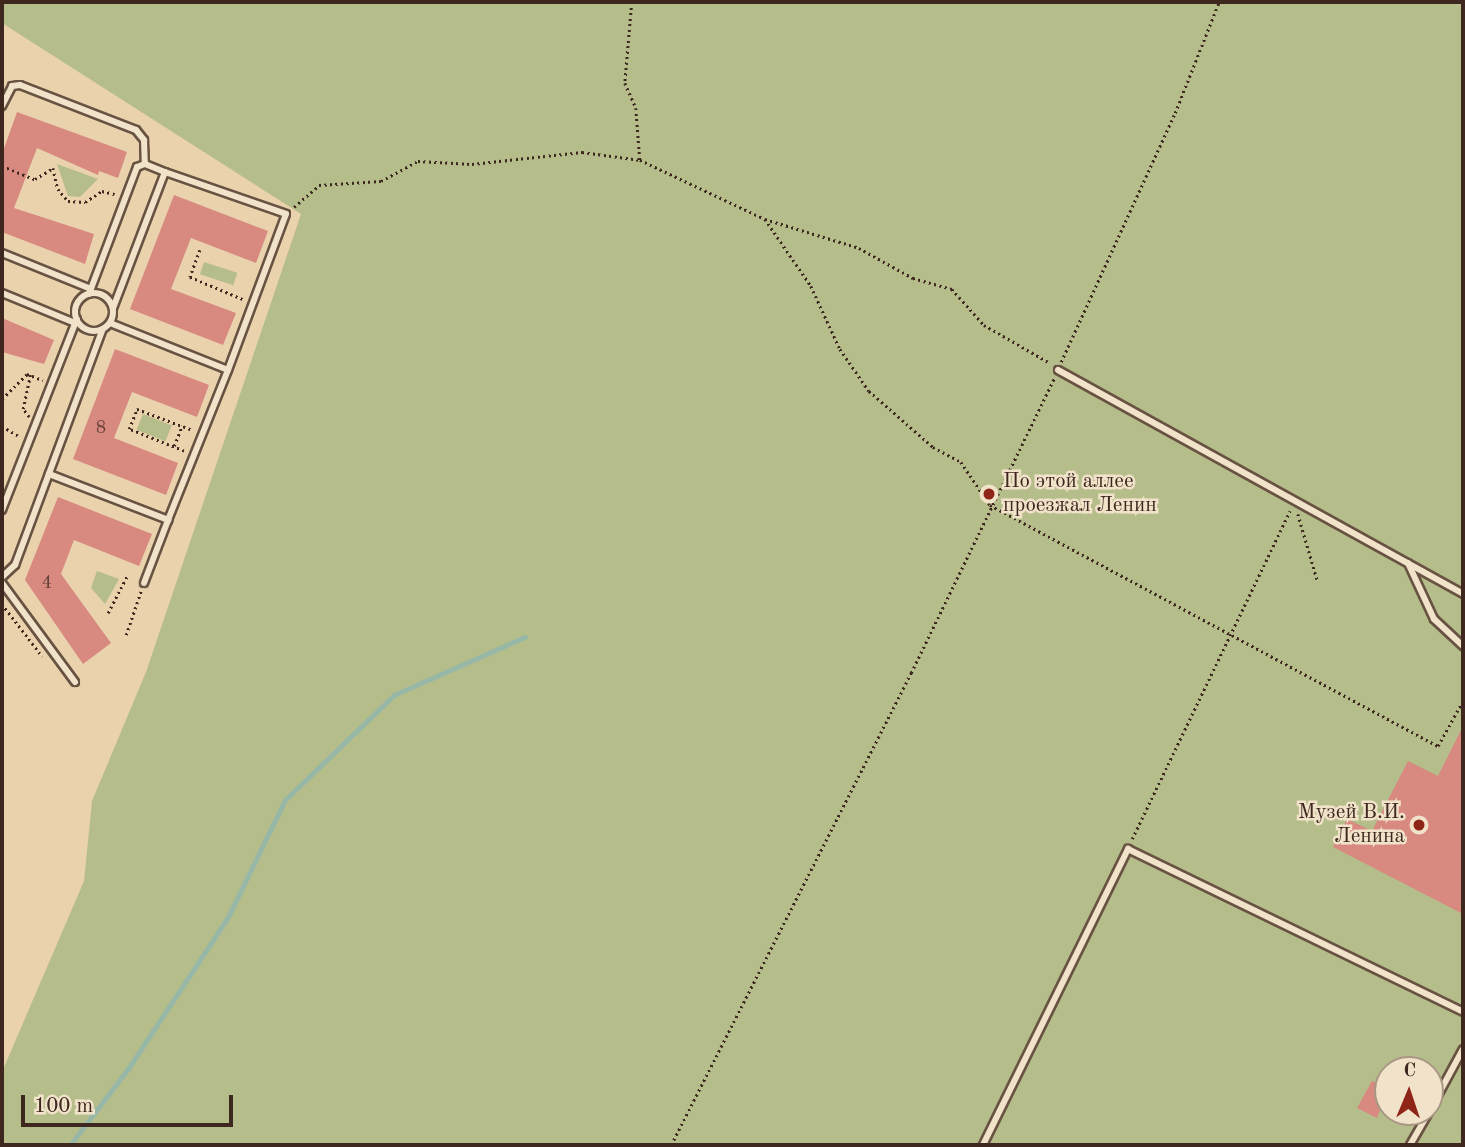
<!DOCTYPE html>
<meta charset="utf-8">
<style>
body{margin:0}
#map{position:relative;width:1465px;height:1147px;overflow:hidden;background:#ead2ad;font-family:"Old Standard TT",serif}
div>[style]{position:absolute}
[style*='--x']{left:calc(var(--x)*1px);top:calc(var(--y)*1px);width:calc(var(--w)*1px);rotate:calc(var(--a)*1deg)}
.green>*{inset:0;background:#b5bd8b;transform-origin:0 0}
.stream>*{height:4.5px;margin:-2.25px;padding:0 2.25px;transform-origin:2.25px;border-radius:2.25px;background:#98b8a7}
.building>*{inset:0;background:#d88980}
.path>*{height:2.5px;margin-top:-1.25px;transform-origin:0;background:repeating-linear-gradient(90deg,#3d271e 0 2px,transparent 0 5.5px)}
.roads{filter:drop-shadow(2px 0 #685242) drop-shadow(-2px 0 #685242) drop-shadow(0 2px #685242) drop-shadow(0 -2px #685242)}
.service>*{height:6px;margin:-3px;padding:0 3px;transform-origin:3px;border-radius:3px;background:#f1e2ca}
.service>.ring{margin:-3px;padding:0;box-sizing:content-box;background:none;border:6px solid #f1e2ca;border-radius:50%}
.dots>*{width:19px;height:19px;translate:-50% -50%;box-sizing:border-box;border:4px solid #f1e2ca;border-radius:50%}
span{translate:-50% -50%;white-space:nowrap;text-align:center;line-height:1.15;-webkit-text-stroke:5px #f1e2ca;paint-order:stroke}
.number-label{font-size:18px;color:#644036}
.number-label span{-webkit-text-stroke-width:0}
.poi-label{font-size:21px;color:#3d271e}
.left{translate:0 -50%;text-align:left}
.right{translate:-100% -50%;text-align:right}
.frame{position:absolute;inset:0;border:4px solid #3d271e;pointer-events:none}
.north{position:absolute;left:1374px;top:1056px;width:70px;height:70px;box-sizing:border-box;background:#f1e2ca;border:2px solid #a99785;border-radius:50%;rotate:2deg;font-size:19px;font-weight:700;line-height:28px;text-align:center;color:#3d271e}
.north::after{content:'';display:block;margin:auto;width:24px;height:32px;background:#8f2418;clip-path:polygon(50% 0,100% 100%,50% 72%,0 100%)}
.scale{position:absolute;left:21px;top:1095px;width:212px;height:32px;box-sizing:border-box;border:4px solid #3d271e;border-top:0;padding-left:9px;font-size:21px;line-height:24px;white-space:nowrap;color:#3d271e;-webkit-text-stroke:5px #f1e2ca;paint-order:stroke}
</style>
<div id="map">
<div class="green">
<i style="clip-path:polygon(evenodd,2px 2px,1463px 2px,1463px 1145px,2px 1145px,2px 1072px,84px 881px,92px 801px,146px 672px,301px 214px,2px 23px,2px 2px,1388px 1070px,1430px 1070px,1430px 1112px,1388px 1112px,1388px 1070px)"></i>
<i style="clip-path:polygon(57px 164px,98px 179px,80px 197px,68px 196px)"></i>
<i style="left:204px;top:262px;width:35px;height:13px;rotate:18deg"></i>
<i style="left:143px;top:414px;width:31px;height:17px;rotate:22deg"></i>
<i style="clip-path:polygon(97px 571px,119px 579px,105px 604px,91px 588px)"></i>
</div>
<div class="stream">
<i style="--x:70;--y:1145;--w:96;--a:-52.7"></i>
<i style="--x:128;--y:1069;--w:180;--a:-56.6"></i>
<i style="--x:227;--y:919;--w:132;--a:-64"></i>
<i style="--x:285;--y:800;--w:151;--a:-43.9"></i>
<i style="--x:394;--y:695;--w:143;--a:-23.9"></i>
</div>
<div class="building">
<i style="clip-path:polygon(17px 112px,127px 152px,118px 178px,99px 171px,98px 175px,37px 148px,14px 208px,94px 234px,85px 264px,2px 232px,2px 154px)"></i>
<i style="clip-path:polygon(174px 195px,268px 231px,256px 263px,191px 238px,171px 289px,236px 313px,223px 345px,130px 309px)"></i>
<i style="clip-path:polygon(2px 318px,54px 340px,44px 364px,2px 352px)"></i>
<i style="clip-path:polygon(115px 349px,209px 385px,197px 417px,132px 392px,114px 438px,178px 463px,166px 495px,73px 459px)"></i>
<i style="clip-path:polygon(58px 497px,152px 534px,139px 566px,74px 540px,61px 574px,111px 643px,83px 664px,25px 580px)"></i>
<i style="clip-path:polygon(1463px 726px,1463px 914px,1333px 847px,1347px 819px,1372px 831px,1408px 761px,1438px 776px)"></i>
<i style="clip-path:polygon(1372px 1081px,1388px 1089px,1377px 1118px,1357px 1108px)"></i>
</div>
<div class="path">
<i style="--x:632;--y:2;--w:81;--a:94.9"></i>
<i style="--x:625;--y:83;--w:27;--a:66"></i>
<i style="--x:636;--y:108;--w:52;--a:85.6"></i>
<i style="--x:2;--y:166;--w:35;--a:22"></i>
<i style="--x:35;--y:179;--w:21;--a:-31"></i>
<i style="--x:53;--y:168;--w:22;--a:77"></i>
<i style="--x:58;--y:189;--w:16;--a:50"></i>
<i style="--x:68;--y:201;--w:17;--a:3"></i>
<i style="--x:85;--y:202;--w:20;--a:-33"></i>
<i style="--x:102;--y:191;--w:13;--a:13"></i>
<i style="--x:294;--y:207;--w:33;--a:-41"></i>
<i style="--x:319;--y:185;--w:62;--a:-3.7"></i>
<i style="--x:381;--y:181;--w:42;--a:-28.4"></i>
<i style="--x:418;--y:161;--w:54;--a:3.2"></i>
<i style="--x:472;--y:164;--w:111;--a:-6.2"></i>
<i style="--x:582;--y:152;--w:59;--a:7.9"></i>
<i style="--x:640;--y:160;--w:138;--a:25.3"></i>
<i style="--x:765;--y:219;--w:81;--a:55.5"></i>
<i style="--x:811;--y:286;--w:69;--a:65.3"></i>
<i style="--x:840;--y:349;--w:51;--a:55.4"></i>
<i style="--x:869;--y:391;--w:85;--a:41.2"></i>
<i style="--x:933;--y:447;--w:32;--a:28"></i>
<i style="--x:961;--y:462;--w:52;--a:56"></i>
<i style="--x:990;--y:505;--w:509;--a:28.28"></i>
<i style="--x:1438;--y:746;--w:46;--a:-61.2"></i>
<i style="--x:1460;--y:706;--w:4;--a:34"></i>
<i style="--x:765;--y:219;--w:98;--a:17.1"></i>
<i style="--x:859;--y:248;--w:62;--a:29.1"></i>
<i style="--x:913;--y:278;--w:41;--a:15.8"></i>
<i style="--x:952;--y:289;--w:48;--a:48.4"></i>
<i style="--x:984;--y:325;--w:76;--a:29.9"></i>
<i style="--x:200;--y:250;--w:29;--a:110"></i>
<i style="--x:190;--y:277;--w:60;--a:22.7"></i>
<i style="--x:1061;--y:362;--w:274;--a:-65.4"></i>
<i style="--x:1175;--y:113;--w:119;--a:-68.4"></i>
<i style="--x:2;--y:399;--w:35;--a:-45"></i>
<i style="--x:27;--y:374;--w:17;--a:21"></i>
<i style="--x:29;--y:417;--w:10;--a:-127"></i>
<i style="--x:23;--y:409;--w:35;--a:-78"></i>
<i style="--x:2;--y:426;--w:21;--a:31"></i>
<i style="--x:174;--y:446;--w:22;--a:-68"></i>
<i style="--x:184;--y:451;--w:59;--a:-158.2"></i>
<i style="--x:129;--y:429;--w:22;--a:-68"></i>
<i style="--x:137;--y:409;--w:60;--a:20.6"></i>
<i style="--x:1298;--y:514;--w:68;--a:73.7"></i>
<i style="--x:2;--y:604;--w:66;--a:52.4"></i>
<i style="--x:108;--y:613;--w:42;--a:-62.8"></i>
<i style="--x:126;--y:635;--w:46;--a:-71.2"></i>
<i style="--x:1132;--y:839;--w:364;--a:-64.3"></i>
<i style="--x:671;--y:1145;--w:530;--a:-63.05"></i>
<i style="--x:911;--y:673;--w:328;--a:-64.1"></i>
</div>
<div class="roads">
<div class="service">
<i style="--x:2;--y:106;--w:22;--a:-63"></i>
<i style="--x:12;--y:86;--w:8;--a:-7"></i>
<i style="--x:20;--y:85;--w:124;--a:21.2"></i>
<i style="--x:136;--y:130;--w:13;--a:51"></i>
<i style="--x:144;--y:140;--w:24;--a:88"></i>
<i style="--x:165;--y:172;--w:128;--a:19.1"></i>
<i style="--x:286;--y:214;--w:166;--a:110.4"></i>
<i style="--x:2;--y:253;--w:96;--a:22"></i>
<i style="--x:2;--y:293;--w:79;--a:22.3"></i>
<i class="ring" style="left:75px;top:293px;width:32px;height:32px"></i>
<i style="--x:89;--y:294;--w:136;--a:-69.3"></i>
<i style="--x:137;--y:167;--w:9;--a:-21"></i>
<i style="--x:145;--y:164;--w:22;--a:22"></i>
<i style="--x:165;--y:172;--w:146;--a:110.9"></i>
<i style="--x:1058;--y:370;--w:463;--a:28.9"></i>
<i style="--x:49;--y:474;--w:128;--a:21.1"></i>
<i style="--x:168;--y:520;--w:162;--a:-68.2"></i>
<i style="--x:228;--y:370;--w:127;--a:-158.3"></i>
<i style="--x:2;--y:510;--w:205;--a:-68.6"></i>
<i style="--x:1408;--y:563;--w:62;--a:65.1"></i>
<i style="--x:1434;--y:619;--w:40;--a:43"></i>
<i style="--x:2;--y:577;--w:18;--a:-43"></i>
<i style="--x:15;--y:565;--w:252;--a:-69.6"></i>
<i style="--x:2;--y:583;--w:123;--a:53.6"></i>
<i style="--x:144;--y:583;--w:67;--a:-69.1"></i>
<i style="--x:1430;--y:1110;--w:69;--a:-61.6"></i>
<i style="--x:983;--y:1145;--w:330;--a:-63.9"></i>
<i style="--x:1128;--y:849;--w:373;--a:25.9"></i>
<i style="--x:1410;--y:1145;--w:38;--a:-60"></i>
</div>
</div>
<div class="dots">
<i style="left:989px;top:494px;background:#8f2418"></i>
<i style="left:1419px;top:825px;background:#8f2418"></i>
</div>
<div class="number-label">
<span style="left:101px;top:428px">8</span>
<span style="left:47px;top:583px">4</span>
</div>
<div class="poi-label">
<span class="left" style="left:1003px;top:494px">По этой аллее<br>проезжал Ленин</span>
<span class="right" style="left:1405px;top:825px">Музей В.И.<br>Ленина</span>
</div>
<div class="frame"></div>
<div class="north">С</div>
<div class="scale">100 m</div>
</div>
